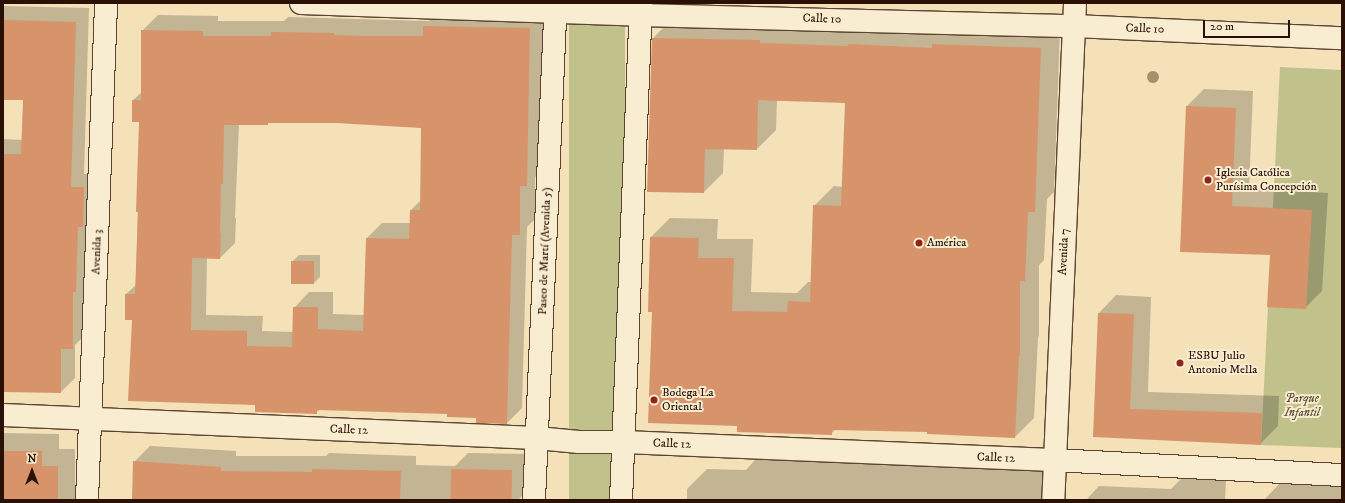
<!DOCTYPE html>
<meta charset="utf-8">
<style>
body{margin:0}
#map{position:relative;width:1345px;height:503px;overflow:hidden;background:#f4e1b8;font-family:"IM FELL DW Pica",serif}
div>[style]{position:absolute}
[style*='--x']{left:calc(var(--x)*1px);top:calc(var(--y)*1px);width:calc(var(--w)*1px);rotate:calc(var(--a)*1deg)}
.green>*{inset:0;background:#c0c18b;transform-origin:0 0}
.shadow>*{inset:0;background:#0003}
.building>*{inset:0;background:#d7946a;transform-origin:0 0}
.roads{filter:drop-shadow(1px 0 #5d4432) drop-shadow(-1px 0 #5d4432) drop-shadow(0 1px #5d4432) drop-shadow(0 -1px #5d4432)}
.minor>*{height:22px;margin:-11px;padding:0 11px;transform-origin:11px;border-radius:11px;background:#f8ecd1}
.tertiary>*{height:22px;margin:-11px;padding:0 11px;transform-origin:11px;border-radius:11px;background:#f8ecd1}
.trees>*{width:12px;height:12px;margin:-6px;border-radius:50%;background:#a2906f}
.dots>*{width:11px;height:11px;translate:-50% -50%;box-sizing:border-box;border:2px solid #f8ecd1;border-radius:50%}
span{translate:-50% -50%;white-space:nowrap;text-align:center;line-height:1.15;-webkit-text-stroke:4px #f8ecd1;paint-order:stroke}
.street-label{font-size:12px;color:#2b1005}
.poi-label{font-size:12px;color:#2b1005}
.left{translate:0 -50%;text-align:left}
.park-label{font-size:12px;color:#5f4e34;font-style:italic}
.frame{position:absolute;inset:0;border:4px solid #2b1005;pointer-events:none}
.north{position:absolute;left:12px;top:451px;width:40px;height:40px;-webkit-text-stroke:3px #f8ecd1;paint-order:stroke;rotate:0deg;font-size:11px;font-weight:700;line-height:16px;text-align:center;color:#2b1005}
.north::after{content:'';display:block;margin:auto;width:14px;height:18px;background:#2b1005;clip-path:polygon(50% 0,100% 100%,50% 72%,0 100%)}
.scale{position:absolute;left:1203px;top:20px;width:87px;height:18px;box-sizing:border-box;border:2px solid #2b1005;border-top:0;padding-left:5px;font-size:12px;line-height:14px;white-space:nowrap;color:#2b1005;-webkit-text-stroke:3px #f8ecd1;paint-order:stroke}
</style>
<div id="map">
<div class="green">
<i style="left:569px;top:3px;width:56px;height:497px"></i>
<i style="clip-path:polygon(1280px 67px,1342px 70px,1342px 448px,1261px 445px)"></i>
</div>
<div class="shadow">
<i style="clip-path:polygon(3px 6px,89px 8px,84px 174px,98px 174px,86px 334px,75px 345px,75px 378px,61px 392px,3px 391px,3px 139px,22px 140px,24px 99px,3px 99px)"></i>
<i style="clip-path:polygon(evenodd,439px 11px,545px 13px,543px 170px,535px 177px,535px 219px,527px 227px,522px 408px,507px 423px,448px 413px,320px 409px,316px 413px,133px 319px,126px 294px,136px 285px,140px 121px,133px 100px,142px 92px,142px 31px,158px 15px,218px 16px,218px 21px,284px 21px,288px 17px,429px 21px,439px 11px,270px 122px,336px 122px,422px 127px,421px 200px,411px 210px,411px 223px,382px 223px,367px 238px,364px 315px,333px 314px,333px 292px,309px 292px,294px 308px,293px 332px,262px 331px,263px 316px,206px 315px,207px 258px,220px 258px,235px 243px,236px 218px,235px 218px,239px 124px,267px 124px,270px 122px)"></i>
<i style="clip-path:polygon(672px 19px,1060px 29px,1054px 192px,1047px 199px,1044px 260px,1039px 265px,1039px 336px,1038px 338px,1034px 418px,1015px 437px,928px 431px,836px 429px,831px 434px,738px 425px,653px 311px,649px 311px,651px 237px,670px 218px,718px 219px,717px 239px,753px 239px,751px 292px,797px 293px,808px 282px,812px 282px,814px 206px,834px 186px,843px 187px,846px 102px,777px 100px,776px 130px,757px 149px,724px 148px,723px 173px,704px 192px,653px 38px)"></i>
<i style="clip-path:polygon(1204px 89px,1253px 91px,1249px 189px,1328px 193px,1322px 291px,1305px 308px,1271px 254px,1181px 251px,1187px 106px)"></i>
<i style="clip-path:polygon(299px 255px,320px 255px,320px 277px,313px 284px,292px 262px)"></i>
<i style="clip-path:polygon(1116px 295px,1151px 297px,1148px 392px,1279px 396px,1278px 426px,1261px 443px,1094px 436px,1099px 313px)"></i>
<i style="clip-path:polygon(3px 433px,59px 434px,59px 449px,75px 449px,75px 500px,3px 500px)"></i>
<i style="clip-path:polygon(150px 446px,236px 451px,236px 456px,326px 456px,329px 453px,416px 456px,416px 465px,455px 466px,468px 453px,527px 454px,526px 492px,518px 500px,133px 500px,134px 462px)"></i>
<i style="clip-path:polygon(756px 459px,1045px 471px,1044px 500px,687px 500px,687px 489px,707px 469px,746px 470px)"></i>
<i style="clip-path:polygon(1183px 477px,1226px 479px,1225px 500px,1086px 500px,1099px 486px,1171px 489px)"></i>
<i style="clip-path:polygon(1280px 483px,1342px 487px,1342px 500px,1264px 500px)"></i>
</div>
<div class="building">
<i style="clip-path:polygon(3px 20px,76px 22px,71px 187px,84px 187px,83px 227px,78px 227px,76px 292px,73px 292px,73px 349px,61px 349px,61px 393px,3px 392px,3px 154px,21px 154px,23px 100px,3px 100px)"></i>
<i style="clip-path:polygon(evenodd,423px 26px,530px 28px,527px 186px,520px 186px,520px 235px,512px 235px,507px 424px,476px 423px,476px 418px,447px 417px,447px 414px,317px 410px,317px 414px,255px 412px,255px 405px,128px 401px,132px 320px,125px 320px,125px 294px,135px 294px,138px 212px,136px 212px,139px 122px,132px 122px,132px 100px,141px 100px,141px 30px,203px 31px,203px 36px,271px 36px,271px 32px,334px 33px,334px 35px,358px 36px,423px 36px,423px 26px,268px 123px,336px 123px,421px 128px,420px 210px,410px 210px,409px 239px,366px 238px,363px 331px,318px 329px,318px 307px,293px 307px,292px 347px,247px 346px,247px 331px,191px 330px,192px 258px,220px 259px,221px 233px,220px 233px,221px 184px,223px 184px,224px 125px,268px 125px,268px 123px)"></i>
<i style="clip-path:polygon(652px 38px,760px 40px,760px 43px,848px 46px,848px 44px,932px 48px,932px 44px,1041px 48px,1035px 212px,1028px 212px,1025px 281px,1020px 281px,1020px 356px,1019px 356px,1015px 438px,927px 434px,927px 432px,832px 430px,832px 435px,737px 432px,737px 426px,648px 423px,652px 312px,648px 312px,650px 237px,699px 238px,698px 258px,734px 258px,732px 311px,787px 312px,788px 301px,810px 302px,813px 205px,841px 206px,845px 103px,758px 100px,757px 150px,705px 149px,704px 193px,647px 192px)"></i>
<i style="clip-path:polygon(1186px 106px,1236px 108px,1232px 206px,1312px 210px,1306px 309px,1267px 307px,1270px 255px,1180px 252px)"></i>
<i style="left:291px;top:261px;width:23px;height:23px"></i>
<i style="clip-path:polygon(1098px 313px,1134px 314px,1130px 409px,1262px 413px,1261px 445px,1093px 437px)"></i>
<i style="clip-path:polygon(3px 451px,42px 451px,42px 466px,58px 466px,58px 500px,3px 500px)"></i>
<i style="clip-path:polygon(133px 461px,221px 467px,221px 471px,312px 472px,312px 469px,401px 471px,400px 500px,132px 500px)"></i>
<i style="left:451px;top:469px;width:61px;height:31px;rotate:1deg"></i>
</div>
<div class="roads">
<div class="minor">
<i style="--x:301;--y:3;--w:339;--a:2"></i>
<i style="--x:640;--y:15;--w:434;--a:1.5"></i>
<i style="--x:1074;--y:26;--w:474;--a:92.5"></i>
<i style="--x:3;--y:415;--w:534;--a:2.47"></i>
<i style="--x:537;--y:438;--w:42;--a:5.4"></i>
<i style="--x:579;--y:442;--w:44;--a:0"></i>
<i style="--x:623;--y:442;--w:431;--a:2.4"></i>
<i style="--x:1054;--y:460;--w:288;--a:3"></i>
<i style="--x:87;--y:500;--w:497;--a:-87.8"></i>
<i style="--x:534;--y:500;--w:497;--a:-87.5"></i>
<i style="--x:621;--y:500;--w:497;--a:-87.7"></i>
</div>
<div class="tertiary">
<i style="--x:1075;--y:3;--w:23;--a:92"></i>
<i style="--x:1074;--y:26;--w:268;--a:2.6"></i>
</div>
</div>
<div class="trees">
<i style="left:1153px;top:77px"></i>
</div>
<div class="dots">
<i style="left:1208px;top:180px;background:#8f2418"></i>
<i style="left:919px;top:243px;background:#8f2418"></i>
<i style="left:1180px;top:363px;background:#8f2418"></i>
<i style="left:654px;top:400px;background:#8f2418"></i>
</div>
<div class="street-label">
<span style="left:822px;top:19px;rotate:2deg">Calle 10</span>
<span style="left:1145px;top:29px;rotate:2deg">Calle 10</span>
<span style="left:545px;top:251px;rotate:-88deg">Paseo de Martí (Avenida 5)</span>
<span style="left:97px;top:252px;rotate:-88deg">Avenida 3</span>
<span style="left:1064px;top:252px;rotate:-87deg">Avenida 7</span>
<span style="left:349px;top:430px;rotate:2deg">Calle 12</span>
<span style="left:672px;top:444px;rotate:2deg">Calle 12</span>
<span style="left:996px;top:458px;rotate:2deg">Calle 12</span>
</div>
<div class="poi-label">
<span class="left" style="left:1216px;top:180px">Iglesia Católica<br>Purísima Concepción</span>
<span class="left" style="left:927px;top:243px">América</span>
<span class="left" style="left:1188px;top:363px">ESBU Julio<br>Antonio Mella</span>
<span class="left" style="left:662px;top:400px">Bodega La<br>Oriental</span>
</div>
<div class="park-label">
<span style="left:1302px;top:406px">Parque<br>Infantil</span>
</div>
<div class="frame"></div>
<div class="north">N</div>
<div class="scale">20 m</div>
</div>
